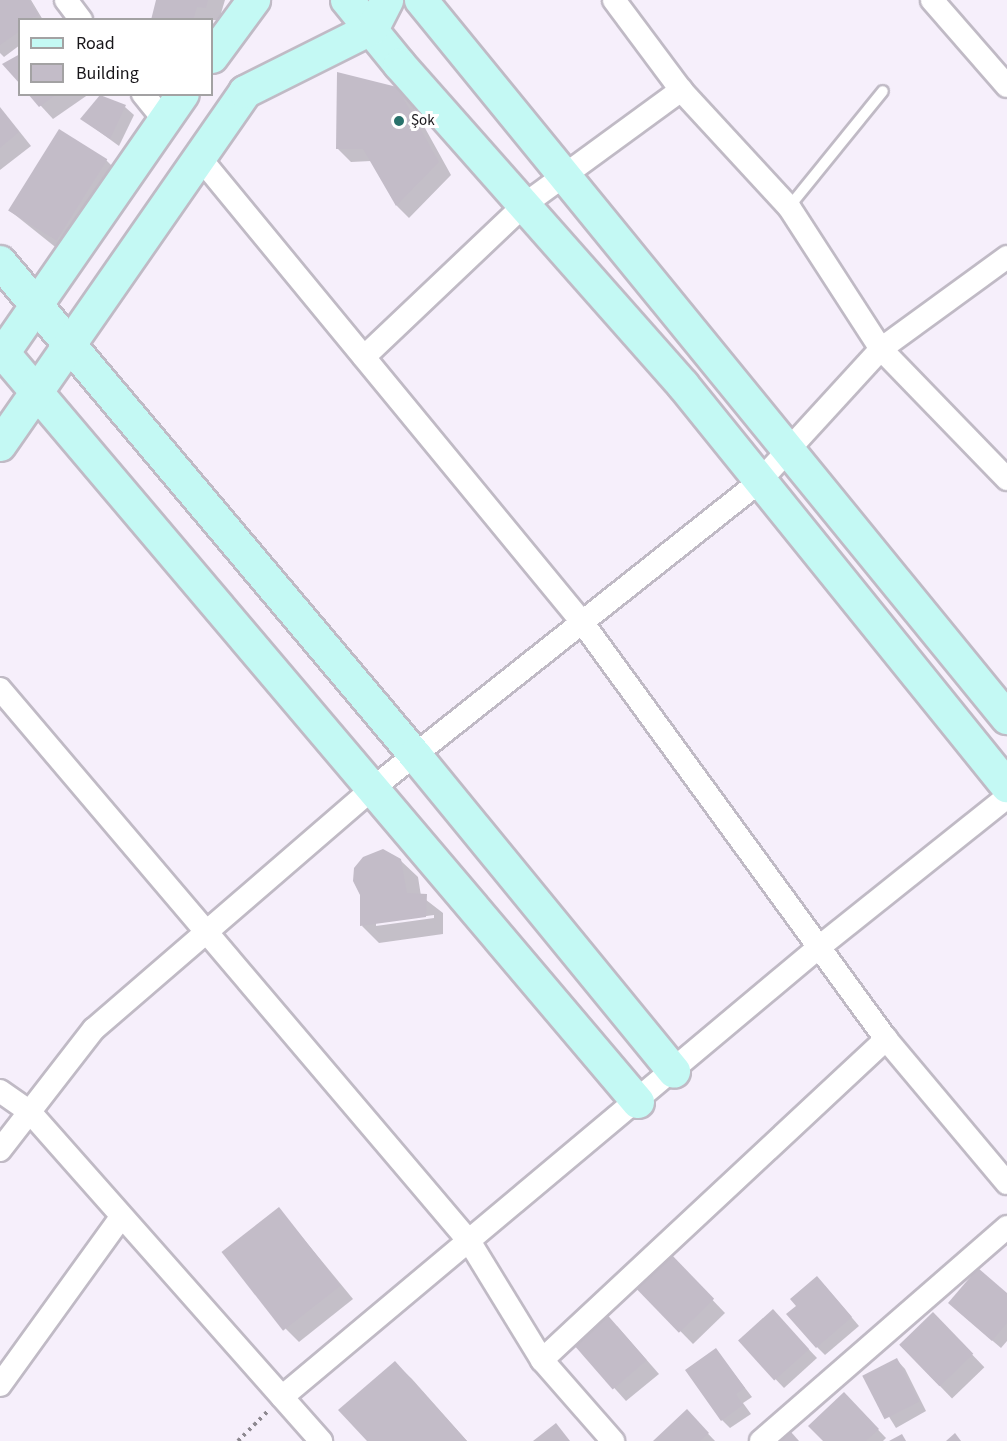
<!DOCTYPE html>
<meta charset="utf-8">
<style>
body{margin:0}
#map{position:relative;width:1007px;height:1441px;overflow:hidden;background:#f6effb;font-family:"Source Sans 3",sans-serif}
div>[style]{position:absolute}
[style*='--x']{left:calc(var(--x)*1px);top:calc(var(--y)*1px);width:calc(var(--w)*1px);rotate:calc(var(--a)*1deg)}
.shadow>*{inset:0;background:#0003;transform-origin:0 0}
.building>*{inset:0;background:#c3bcc8;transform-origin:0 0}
.path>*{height:4px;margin-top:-2px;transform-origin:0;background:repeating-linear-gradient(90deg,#8e8991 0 3px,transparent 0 7.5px)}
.roads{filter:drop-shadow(2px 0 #c0bac5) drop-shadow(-2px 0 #c0bac5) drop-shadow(0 2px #c0bac5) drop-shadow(0 -2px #c0bac5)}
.lane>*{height:10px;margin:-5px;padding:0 5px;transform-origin:5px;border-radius:5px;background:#fff}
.street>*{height:22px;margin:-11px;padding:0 11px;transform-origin:11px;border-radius:11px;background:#fff}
.secondary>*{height:32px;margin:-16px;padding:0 16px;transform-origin:16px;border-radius:16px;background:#c4f9f4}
.dots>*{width:16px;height:16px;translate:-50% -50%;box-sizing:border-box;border:3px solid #fff;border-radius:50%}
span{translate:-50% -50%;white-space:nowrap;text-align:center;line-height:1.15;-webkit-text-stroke:6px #fff;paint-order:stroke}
.poi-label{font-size:15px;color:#18161a}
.left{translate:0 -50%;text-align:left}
.legend{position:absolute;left:18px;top:18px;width:195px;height:78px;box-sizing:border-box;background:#fff;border:2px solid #a3a2a3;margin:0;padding:8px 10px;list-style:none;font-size:18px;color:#18161a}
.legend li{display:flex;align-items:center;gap:12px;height:30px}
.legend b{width:30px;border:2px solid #a3a2a3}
</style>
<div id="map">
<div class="shadow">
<i style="clip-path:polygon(0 0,31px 0,43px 20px,20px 20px,20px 45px,4px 57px,0 53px)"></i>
<i style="clip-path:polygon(158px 0,225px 0,219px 20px,152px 20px)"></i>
<i style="clip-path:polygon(397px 88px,410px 101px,451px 175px,409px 218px,397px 206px,371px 161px,351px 162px,338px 149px)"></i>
<i style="clip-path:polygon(30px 94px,89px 94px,53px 119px)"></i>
<i style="clip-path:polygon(0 107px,31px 146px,0 170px)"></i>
<i style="clip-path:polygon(125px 107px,134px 115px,119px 146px,82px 119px)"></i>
<i style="clip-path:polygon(106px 160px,119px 173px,64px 254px,9px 210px)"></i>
<i style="clip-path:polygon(evenodd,400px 860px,418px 877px,421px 896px,443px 913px,443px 934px,379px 943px,362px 926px,400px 860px,434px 915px,434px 918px,376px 926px,376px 923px,434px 915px)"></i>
<i style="clip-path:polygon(279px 1209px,353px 1299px,299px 1342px,286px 1329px)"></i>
<i style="clip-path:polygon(681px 1267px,725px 1313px,693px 1344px,636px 1286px)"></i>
<i style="clip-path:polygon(825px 1286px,859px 1326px,825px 1355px,817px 1347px,798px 1306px)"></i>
<i style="clip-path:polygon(1007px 1295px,1007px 1341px,1001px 1348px,958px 1311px)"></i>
<i style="left:933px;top:1314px;width:74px;height:45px;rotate:46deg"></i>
<i style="clip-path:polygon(781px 1320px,817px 1358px,784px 1388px,740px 1342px)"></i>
<i style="clip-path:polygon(617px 1326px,659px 1374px,626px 1401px,572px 1341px)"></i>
<i style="clip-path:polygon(716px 1350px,752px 1397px,743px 1403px,751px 1414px,730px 1428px,722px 1420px)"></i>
<i style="clip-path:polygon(897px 1360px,905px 1369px,926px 1411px,896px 1428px,864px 1376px)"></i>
<i style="clip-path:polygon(395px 1363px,412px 1379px,467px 1441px,369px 1441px)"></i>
<i style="clip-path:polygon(844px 1394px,886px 1438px,883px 1441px,825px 1441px)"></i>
<i style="clip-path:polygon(695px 1420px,715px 1441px,655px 1441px)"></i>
</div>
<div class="building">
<i style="clip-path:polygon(0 0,29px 0,39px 16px,20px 20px,20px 31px,0 45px)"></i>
<i style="clip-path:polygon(156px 0,208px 0,206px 8px,197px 7px,193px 20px,151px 20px)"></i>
<i style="clip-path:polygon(20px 54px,20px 84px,2px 64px)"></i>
<i style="clip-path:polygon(337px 72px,397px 87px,439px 162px,396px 206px,363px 149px,336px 149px)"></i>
<i style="clip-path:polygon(28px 94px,57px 94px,39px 107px)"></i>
<i style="clip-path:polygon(100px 95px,126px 105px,110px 139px,80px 119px)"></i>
<i style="clip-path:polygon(0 108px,19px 132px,0 148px)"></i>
<i style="left:59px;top:129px;width:57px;height:96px;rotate:32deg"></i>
<i style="clip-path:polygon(383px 849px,401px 859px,407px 893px,427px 894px,426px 917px,360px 926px,360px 895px,353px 881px,354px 868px,363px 857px)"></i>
<i style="left:279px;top:1207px;width:100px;height:73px;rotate:52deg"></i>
<i style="left:669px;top:1252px;width:65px;height:49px;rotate:46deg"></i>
<i style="clip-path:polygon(978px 1268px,1007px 1293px,1007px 1323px,992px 1341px,948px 1303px)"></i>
<i style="clip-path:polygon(817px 1276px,852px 1317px,816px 1348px,786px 1314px,796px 1306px,790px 1299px)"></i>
<i style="left:773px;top:1309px;width:54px;height:47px;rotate:48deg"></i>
<i style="left:604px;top:1311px;width:65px;height:45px;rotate:49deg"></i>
<i style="left:933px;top:1312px;width:58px;height:47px;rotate:46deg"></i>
<i style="clip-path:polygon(716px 1348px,745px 1388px,736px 1394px,743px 1405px,721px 1421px,685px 1370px)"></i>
<i style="left:897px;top:1358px;width:49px;height:39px;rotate:63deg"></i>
<i style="clip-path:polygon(395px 1361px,467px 1441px,367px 1441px,338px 1410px)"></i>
<i style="clip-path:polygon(844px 1392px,879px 1429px,866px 1441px,823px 1441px,808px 1426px)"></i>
<i style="clip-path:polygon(687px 1409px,709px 1433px,700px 1441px,653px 1441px)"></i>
<i style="clip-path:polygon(556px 1423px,570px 1441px,533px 1441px)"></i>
<i style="clip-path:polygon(791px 1432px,799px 1441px,780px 1441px)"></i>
<i style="clip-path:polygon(955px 1433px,961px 1441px,946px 1441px)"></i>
<i style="clip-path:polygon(902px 1434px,906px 1441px,889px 1441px)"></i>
</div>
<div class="path">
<i style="--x:238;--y:1441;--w:41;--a:-45"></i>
</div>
<div class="roads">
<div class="lane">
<i style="--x:789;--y:207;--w:149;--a:-51"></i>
</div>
<div class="street">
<i style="--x:66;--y:0;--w:25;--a:53"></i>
<i style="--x:614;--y:0;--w:112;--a:53.3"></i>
<i style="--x:681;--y:90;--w:159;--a:47.3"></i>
<i style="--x:789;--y:207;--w:169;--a:57.1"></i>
<i style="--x:881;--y:349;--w:181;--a:45.9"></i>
<i style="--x:932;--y:0;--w:114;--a:48.9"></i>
<i style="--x:143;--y:94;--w:33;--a:51"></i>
<i style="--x:200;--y:158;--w:601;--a:50.54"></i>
<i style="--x:582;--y:622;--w:516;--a:53.91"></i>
<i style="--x:886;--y:1039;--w:188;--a:50"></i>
<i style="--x:364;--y:357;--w:221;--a:-43.5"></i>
<i style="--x:524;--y:205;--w:195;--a:-36.2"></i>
<i style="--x:0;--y:689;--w:724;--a:49.65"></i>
<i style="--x:469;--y:1241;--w:140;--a:58.5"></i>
<i style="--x:542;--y:1360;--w:108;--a:48.8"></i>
<i style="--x:0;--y:1091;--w:35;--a:35"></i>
<i style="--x:29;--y:1111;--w:441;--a:48.5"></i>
<i style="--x:0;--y:1150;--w:153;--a:-52.2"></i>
<i style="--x:94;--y:1029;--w:369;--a:-40.8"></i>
<i style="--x:373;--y:788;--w:493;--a:-38.4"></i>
<i style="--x:759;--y:482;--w:180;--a:-47.5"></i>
<i style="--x:881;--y:349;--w:156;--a:-36.1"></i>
<i style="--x:542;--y:1360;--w:471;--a:-43"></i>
<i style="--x:0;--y:1385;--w:207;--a:-54.2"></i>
<i style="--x:282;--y:1397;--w:699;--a:-39.95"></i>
<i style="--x:818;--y:948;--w:242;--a:-38.6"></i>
<i style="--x:761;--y:1441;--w:326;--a:-41"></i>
</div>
<div class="secondary">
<i style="--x:347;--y:0;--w:84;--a:50.8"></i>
<i style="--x:400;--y:65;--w:427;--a:48.5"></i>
<i style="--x:683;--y:385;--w:516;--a:51.06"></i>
<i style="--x:421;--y:0;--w:927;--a:50.78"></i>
<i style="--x:212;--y:57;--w:71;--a:-53.6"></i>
<i style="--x:0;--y:262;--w:644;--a:49.91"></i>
<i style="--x:415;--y:755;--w:409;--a:50.7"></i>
<i style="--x:0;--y:349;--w:987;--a:49.73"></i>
<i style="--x:0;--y:358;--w:321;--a:-55.3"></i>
<i style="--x:0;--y:445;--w:430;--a:-55.2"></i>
<i style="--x:245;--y:92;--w:143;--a:-26.6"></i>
<i style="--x:373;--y:28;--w:31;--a:-63"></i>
</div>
</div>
<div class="dots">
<i style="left:399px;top:121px;background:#28716b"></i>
</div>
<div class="poi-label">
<span class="left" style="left:411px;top:121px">Şok</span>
</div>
<ul class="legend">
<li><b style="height:8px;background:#c4f9f4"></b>Road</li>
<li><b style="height:16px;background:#c3bcc8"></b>Building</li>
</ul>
</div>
